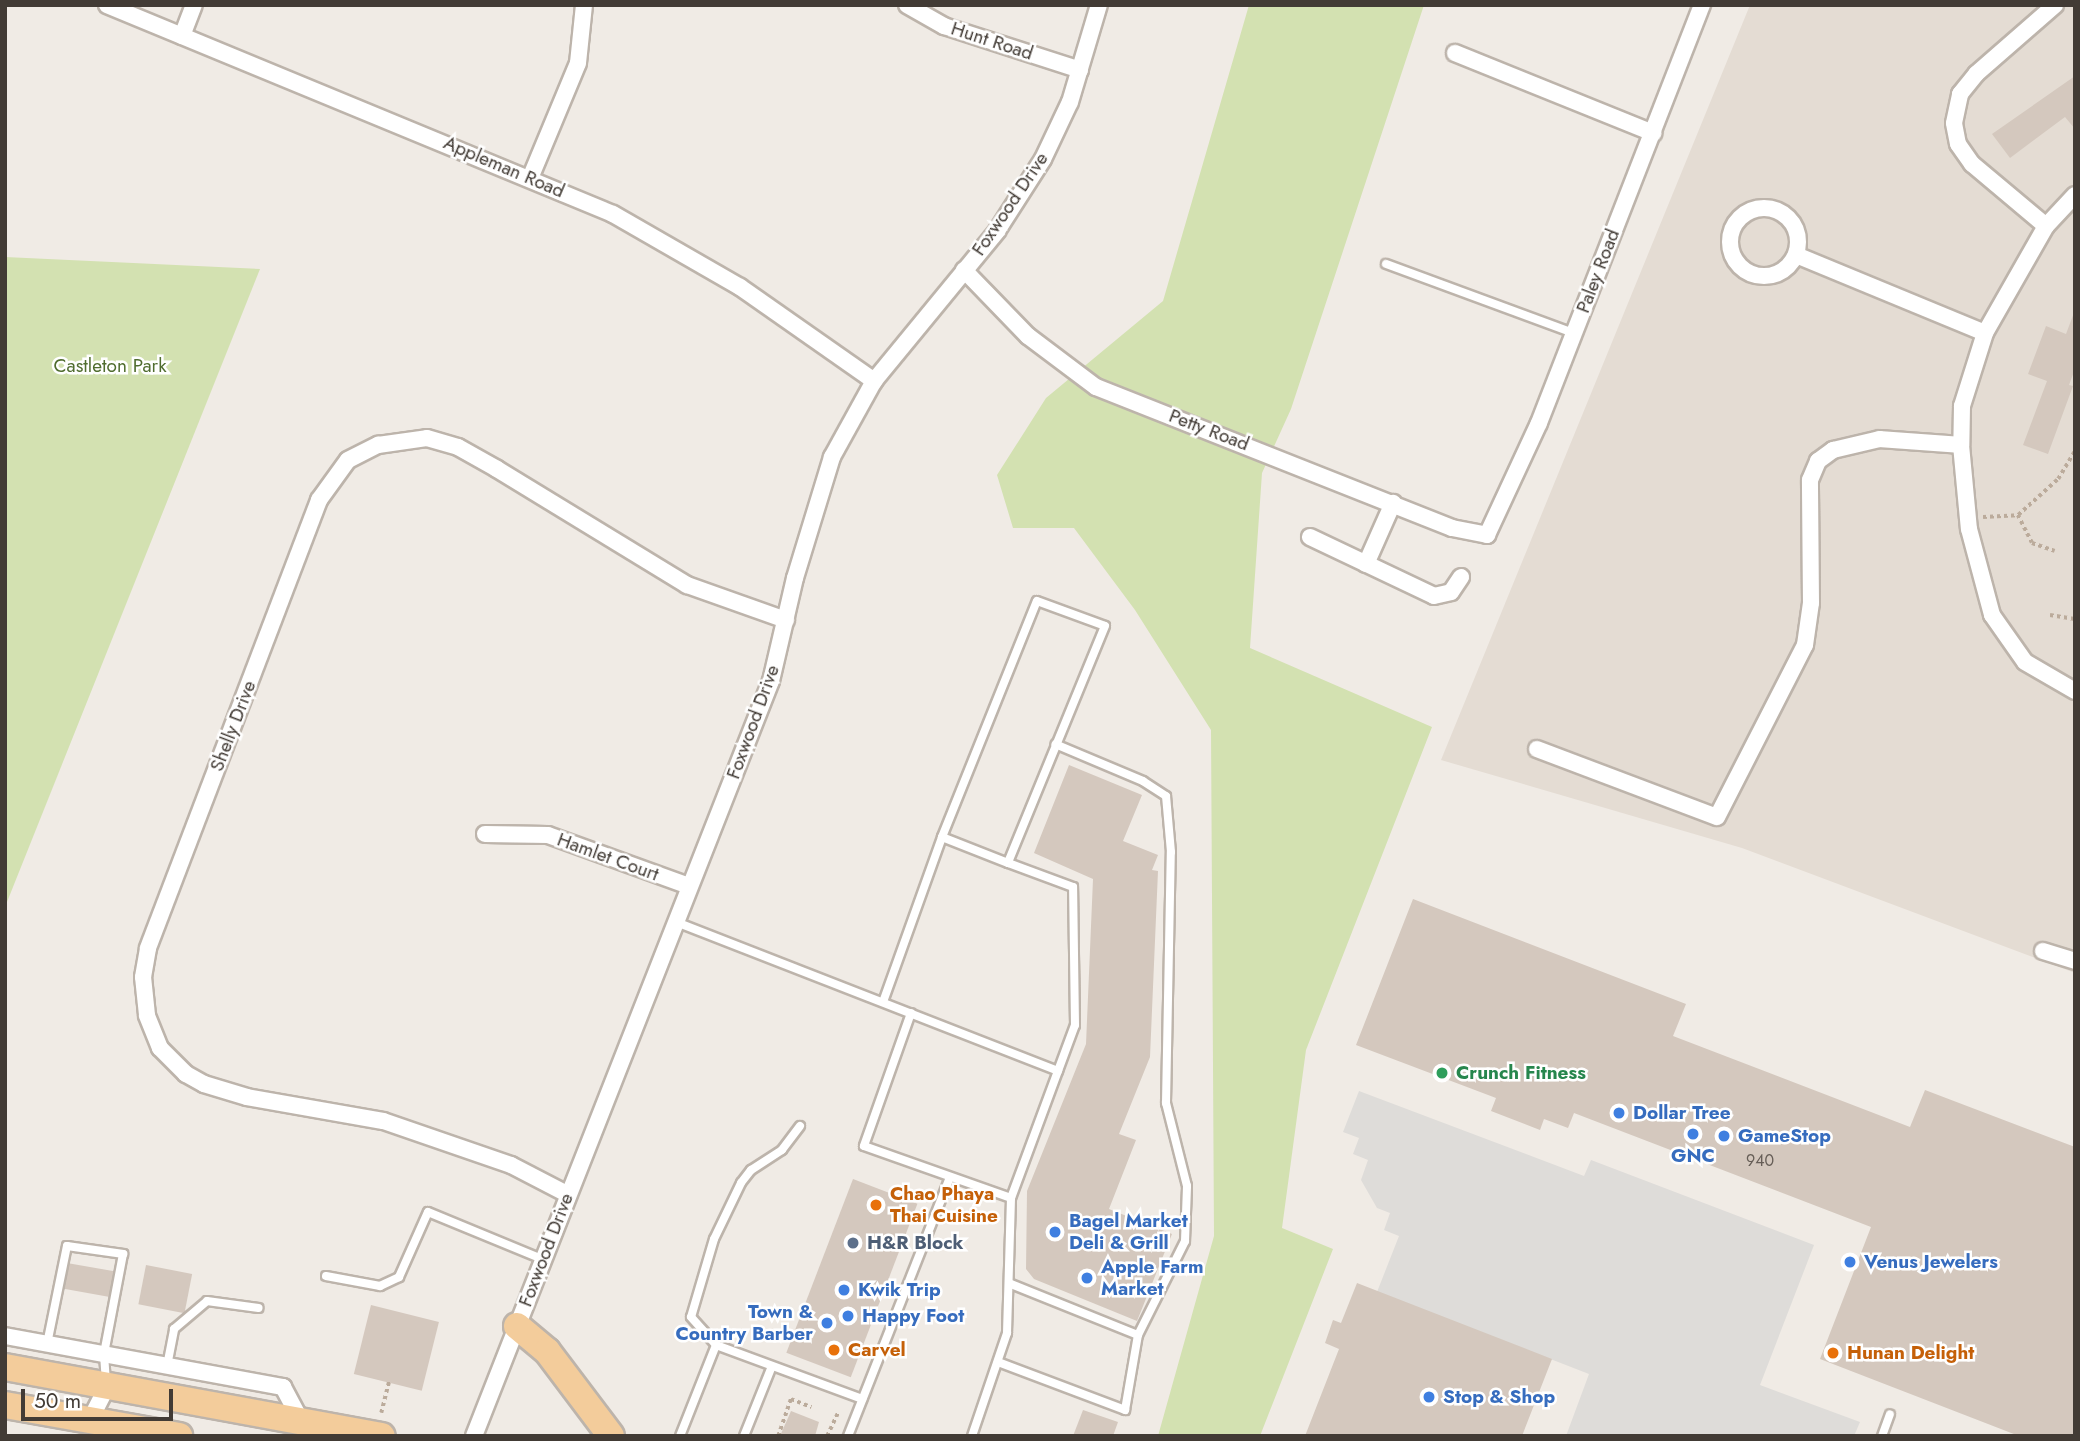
<!DOCTYPE html>
<style>
body{margin:0}
#map{position:relative;width:2080px;height:1441px;overflow:hidden;background:#f0ebe5;font-family:Jost,sans-serif}
div>[style]{position:absolute}
[style*='--x']{left:calc(var(--x)*1px);top:calc(var(--y)*1px);width:calc(var(--w)*1px);rotate:calc(var(--a)*1deg)}
.residential>*{inset:0;background:#e4dcd3}
.green>*{inset:0;background:#d3e1b1}
.parking>*{inset:0;background:#dedcd9}
.building>*{inset:0;background:#d4c8be;transform-origin:0 0}
.path>*{height:3.5px;margin-top:-1.75px;transform-origin:0;background:repeating-linear-gradient(90deg,#bbab9b 0 3.5px,transparent 0 7px)}
.roads{filter:drop-shadow(2px 0 #bdb4ab) drop-shadow(-2px 0 #bdb4ab) drop-shadow(0 2px #bdb4ab) drop-shadow(0 -2px #bdb4ab)}
.service>*{height:8px;margin:-4px;padding:0 4px;transform-origin:4px;border-radius:4px;background:#fff}
.minor>*{height:16px;margin:-8px;padding:0 8px;transform-origin:8px;border-radius:8px;background:#fff}
.minor>.ring{margin:-8px;padding:0;box-sizing:content-box;background:none;border:16px solid #fff;border-radius:50%}
.primary>*{height:26px;margin:-13px;padding:0 13px;transform-origin:13px;border-radius:13px;background:#f3cc9b}
.dots>*{width:19px;height:19px;translate:-50% -50%;box-sizing:border-box;border:4px solid #fff;border-radius:50%}
span{translate:-50% -50%;white-space:nowrap;text-align:center;line-height:1.15;-webkit-text-stroke:5px #fff;paint-order:stroke}
.number-label{font-size:16px;color:#665e57}
.number-label span{-webkit-text-stroke-width:0}
.street-label{font-size:19px;color:#423b35}
.park-label{font-size:19px;color:#506d2f}
.leisure-label{font-size:19px;color:#27864d;font-weight:700}
.left{translate:0 -50%;text-align:left}
.shop-label{font-size:19px;color:#366cbe;font-weight:700}
.right{translate:-100% -50%;text-align:right}
.food-label{font-size:19px;color:#c56008;font-weight:700}
.service-label{font-size:19px;color:#4e5e75;font-weight:700}
.frame{position:absolute;inset:0;border:7px solid #423b35;pointer-events:none}
.scale{position:absolute;left:21px;top:1389px;width:152px;height:32px;box-sizing:border-box;border:4px solid #423b35;border-top:0;padding-left:9px;font-size:21px;line-height:24px;white-space:nowrap;color:#423b35;-webkit-text-stroke:5px #fff;paint-order:stroke}
</style>
<div id="map">
<div class="residential">
<i style="clip-path:polygon(1750px 5px,2075px 5px,2075px 973px,1742px 848px,1441px 760px)"></i>
</div>
<div class="green">
<i style="clip-path:polygon(1249px 5px,1424px 5px,1291px 409px,1262px 473px,1250px 648px,1432px 727px,1306px 1050px,1282px 1228px,1333px 1249px,1260px 1436px,1158px 1436px,1214px 1236px,1211px 730px,1135px 610px,1074px 528px,1013px 528px,997px 475px,1046px 398px,1163px 301px)"></i>
<i style="clip-path:polygon(5px 257px,260px 269px,5px 907px)"></i>
</div>
<div class="parking">
<i style="clip-path:polygon(1359px 1091px,1584px 1176px,1591px 1160px,1814px 1245px,1760px 1385px,1860px 1422px,1854px 1436px,1566px 1436px,1589px 1374px,1377px 1292px,1399px 1236px,1384px 1230px,1390px 1213px,1377px 1208px,1361px 1180px,1368px 1160px,1353px 1154px,1359px 1138px,1343px 1132px)"></i>
</div>
<div class="building">
<i style="clip-path:polygon(2075px 76px,2075px 129px,2065px 117px,2010px 158px,1992px 134px)"></i>
<i style="clip-path:polygon(2075px 310px,2075px 369px,2069px 385px,2073px 386px,2048px 454px,2023px 445px,2047px 381px,2028px 374px,2046px 326px,2066px 334px)"></i>
<i style="clip-path:polygon(1069px 765px,1142px 795px,1123px 841px,1158px 855px,1152px 870px,1158px 871px,1150px 1057px,1119px 1134px,1136px 1140px,1109px 1209px,1172px 1234px,1137px 1321px,1034px 1279px,1026px 1269px,1027px 1191px,1086px 1044px,1093px 879px,1034px 853px)"></i>
<i style="clip-path:polygon(1413px 899px,1686px 1004px,1673px 1036px,1910px 1127px,1925px 1090px,2075px 1147px,2075px 1436px,2019px 1436px,1820px 1359px,1871px 1227px,1574px 1113px,1568px 1128px,1544px 1119px,1540px 1130px,1491px 1111px,1496px 1098px,1356px 1045px)"></i>
<i style="left:853px;top:1179px;width:69px;height:186px;rotate:21deg"></i>
<i style="left:67px;top:1263px;width:48px;height:26px;rotate:10deg"></i>
<i style="left:146px;top:1265px;width:47px;height:40px;rotate:11deg"></i>
<i style="clip-path:polygon(1357px 1283px,1552px 1359px,1522px 1436px,1305px 1436px,1339px 1349px,1325px 1343px,1333px 1320px,1341px 1323px)"></i>
<i style="left:371px;top:1305px;width:70px;height:71px;rotate:14deg"></i>
<i style="clip-path:polygon(1083px 1410px,1118px 1422px,1113px 1436px,1073px 1436px)"></i>
<i style="clip-path:polygon(791px 1411px,819px 1422px,815px 1436px,780px 1436px)"></i>
</div>
<div class="path">
<i style="--x:2018;--y:515;--w:31;--a:63"></i>
<i style="--x:2032;--y:543;--w:24;--a:19"></i>
<i style="--x:1983;--y:517;--w:35;--a:-3"></i>
<i style="--x:2018;--y:515;--w:54;--a:-42"></i>
<i style="--x:2058;--y:479;--w:33;--a:-59"></i>
<i style="--x:2050;--y:615;--w:25;--a:9"></i>
<i style="--x:381;--y:1413;--w:32;--a:-76"></i>
<i style="--x:778;--y:1436;--w:39;--a:-71"></i>
<i style="--x:791;--y:1399;--w:22;--a:22"></i>
<i style="--x:827;--y:1436;--w:26;--a:-65"></i>
<i style="--x:1900;--y:1436;--w:1;--a:-90"></i>
</div>
<div class="roads">
<div class="service">
<i style="--x:1386;--y:264;--w:200;--a:20.2"></i>
<i style="--x:676;--y:922;--w:410;--a:21.3"></i>
<i style="--x:883;--y:1002;--w:175;--a:-70.3"></i>
<i style="--x:911;--y:1013;--w:141;--a:109.5"></i>
<i style="--x:864;--y:1146;--w:156;--a:19.5"></i>
<i style="--x:800;--y:1126;--w:30;--a:127"></i>
<i style="--x:782;--y:1150;--w:37;--a:147"></i>
<i style="--x:751;--y:1170;--w:16;--a:128"></i>
<i style="--x:741;--y:1183;--w:62;--a:115.7"></i>
<i style="--x:714;--y:1239;--w:81;--a:106.4"></i>
<i style="--x:691;--y:1317;--w:38;--a:48"></i>
<i style="--x:716;--y:1345;--w:156;--a:20.3"></i>
<i style="--x:326;--y:1276;--w:55;--a:10.5"></i>
<i style="--x:380;--y:1286;--w:21;--a:-25"></i>
<i style="--x:399;--y:1277;--w:71;--a:-66"></i>
<i style="--x:428;--y:1212;--w:123;--a:22.4"></i>
<i style="--x:1011;--y:1284;--w:137;--a:21.9"></i>
<i style="--x:47;--y:1344;--w:100;--a:-78.5"></i>
<i style="--x:67;--y:1246;--w:57;--a:8.1"></i>
<i style="--x:123;--y:1254;--w:102;--a:100.8"></i>
<i style="--x:104;--y:1354;--w:26;--a:86"></i>
<i style="--x:998;--y:1362;--w:136;--a:20.7"></i>
<i style="--x:1125;--y:1410;--w:76;--a:-80.2"></i>
<i style="--x:1138;--y:1335;--w:105;--a:-63.4"></i>
<i style="--x:1185;--y:1241;--w:55;--a:-87.9"></i>
<i style="--x:1187;--y:1186;--w:86;--a:-104.2"></i>
<i style="--x:1166;--y:1103;--w:251;--a:-88.9"></i>
<i style="--x:1171;--y:852;--w:56;--a:-95.1"></i>
<i style="--x:1166;--y:796;--w:27;--a:-147"></i>
<i style="--x:1143;--y:781;--w:95;--a:-157.2"></i>
<i style="--x:167;--y:1366;--w:38;--a:-79"></i>
<i style="--x:174;--y:1329;--w:43;--a:-40.3"></i>
<i style="--x:207;--y:1301;--w:52;--a:7.7"></i>
<i style="--x:680;--y:1436;--w:98;--a:-68.4"></i>
<i style="--x:744;--y:1436;--w:75;--a:-68.2"></i>
<i style="--x:848;--y:1436;--w:278;--a:-68.5"></i>
<i style="--x:972;--y:1436;--w:109;--a:-71.2"></i>
<i style="--x:1007;--y:1333;--w:135;--a:-88.3"></i>
<i style="--x:1011;--y:1198;--w:184;--a:-69.7"></i>
<i style="--x:1075;--y:1025;--w:138;--a:-90.8"></i>
<i style="--x:1073;--y:887;--w:69;--a:-159.7"></i>
<i style="--x:1008;--y:863;--w:71;--a:-158.5"></i>
<i style="--x:942;--y:837;--w:254;--a:-68.1"></i>
<i style="--x:1037;--y:601;--w:72;--a:20.2"></i>
<i style="--x:1105;--y:626;--w:256;--a:112.3"></i>
<i style="--x:1882;--y:1436;--w:23;--a:-70"></i>
</div>
<div class="minor">
<i style="--x:107;--y:5;--w:547;--a:22.44"></i>
<i style="--x:613;--y:214;--w:146;--a:29.9"></i>
<i style="--x:740;--y:287;--w:164;--a:35"></i>
<i style="--x:907;--y:5;--w:43;--a:29.6"></i>
<i style="--x:944;--y:26;--w:143;--a:17.9"></i>
<i style="--x:182;--y:36;--w:33;--a:-69"></i>
<i style="--x:1455;--y:53;--w:214;--a:22"></i>
<i style="--x:531;--y:176;--w:122;--a:-67.4"></i>
<i style="--x:578;--y:63;--w:58;--a:-84.1"></i>
<i style="--x:2075;--y:195;--w:42;--a:133.1"></i>
<i style="--x:2046;--y:226;--w:123;--a:119.7"></i>
<i style="--x:1985;--y:333;--w:77;--a:107.5"></i>
<i style="--x:1962;--y:406;--w:39;--a:91"></i>
<i style="--x:1961;--y:445;--w:84;--a:84.6"></i>
<i style="--x:1969;--y:529;--w:89;--a:75"></i>
<i style="--x:1992;--y:615;--w:57;--a:54.9"></i>
<i style="--x:2025;--y:662;--w:58;--a:30.1"></i>
<i class="ring" style="left:1730px;top:208px;width:52px;height:52px"></i>
<i style="--x:2046;--y:226;--w:97;--a:-140"></i>
<i style="--x:1972;--y:164;--w:24;--a:-125"></i>
<i style="--x:1958;--y:144;--w:21;--a:-101"></i>
<i style="--x:1954;--y:123;--w:30;--a:-78"></i>
<i style="--x:1960;--y:94;--w:26;--a:-51"></i>
<i style="--x:1976;--y:74;--w:105;--a:-41.1"></i>
<i style="--x:1796;--y:255;--w:204;--a:22.4"></i>
<i style="--x:964;--y:270;--w:92;--a:45.9"></i>
<i style="--x:1028;--y:336;--w:85;--a:36.9"></i>
<i style="--x:1096;--y:387;--w:383;--a:21.6"></i>
<i style="--x:1452;--y:528;--w:36;--a:11"></i>
<i style="--x:1487;--y:535;--w:123;--a:-65.1"></i>
<i style="--x:1539;--y:423;--w:449;--a:-68.7"></i>
<i style="--x:1310;--y:537;--w:137;--a:25.4"></i>
<i style="--x:1434;--y:596;--w:17;--a:-13"></i>
<i style="--x:1451;--y:592;--w:18;--a:-56"></i>
<i style="--x:1366;--y:564;--w:67;--a:-66.1"></i>
<i style="--x:1537;--y:749;--w:192;--a:20.7"></i>
<i style="--x:1717;--y:817;--w:193;--a:-62.9"></i>
<i style="--x:1805;--y:645;--w:42;--a:-81.9"></i>
<i style="--x:1811;--y:603;--w:123;--a:-90.5"></i>
<i style="--x:1810;--y:480;--w:21;--a:-67"></i>
<i style="--x:1818;--y:461;--w:19;--a:-36"></i>
<i style="--x:1833;--y:450;--w:48;--a:-13.2"></i>
<i style="--x:1880;--y:439;--w:81;--a:4.2"></i>
<i style="--x:485;--y:834;--w:63;--a:0.9"></i>
<i style="--x:548;--y:835;--w:150;--a:19.9"></i>
<i style="--x:2043;--y:951;--w:34;--a:17"></i>
<i style="--x:567;--y:1194;--w:63;--a:-152.6"></i>
<i style="--x:511;--y:1165;--w:135;--a:-161"></i>
<i style="--x:383;--y:1121;--w:138;--a:-170"></i>
<i style="--x:247;--y:1097;--w:45;--a:-163.2"></i>
<i style="--x:204;--y:1084;--w:21;--a:-151"></i>
<i style="--x:186;--y:1074;--w:37;--a:-135"></i>
<i style="--x:160;--y:1048;--w:35;--a:-112"></i>
<i style="--x:147;--y:1015;--w:38;--a:-96"></i>
<i style="--x:143;--y:977;--w:29;--a:-80"></i>
<i style="--x:148;--y:948;--w:480;--a:-69.1"></i>
<i style="--x:319;--y:500;--w:49;--a:-54.1"></i>
<i style="--x:348;--y:460;--w:34;--a:-27"></i>
<i style="--x:378;--y:445;--w:49;--a:-8.1"></i>
<i style="--x:427;--y:438;--w:32;--a:16"></i>
<i style="--x:458;--y:447;--w:45;--a:29.4"></i>
<i style="--x:497;--y:469;--w:223;--a:31.4"></i>
<i style="--x:687;--y:585;--w:105;--a:19.5"></i>
<i style="--x:5;--y:1336;--w:283;--a:10.4"></i>
<i style="--x:283;--y:1387;--w:38;--a:62"></i>
<i style="--x:90;--y:1420;--w:37;--a:-63"></i>
<i style="--x:474;--y:1436;--w:811;--a:-68.53"></i>
<i style="--x:771;--y:681;--w:106;--a:-76.9"></i>
<i style="--x:795;--y:578;--w:127;--a:-73"></i>
<i style="--x:832;--y:457;--w:87;--a:-61.1"></i>
<i style="--x:874;--y:381;--w:194;--a:-50.6"></i>
<i style="--x:997;--y:231;--w:85;--a:-57.4"></i>
<i style="--x:1043;--y:159;--w:63;--a:-64.7"></i>
<i style="--x:1070;--y:102;--w:101;--a:-73.4"></i>
</div>
<div class="primary">
<i style="--x:517;--y:1326;--w:39;--a:40"></i>
<i style="--x:547;--y:1351;--w:106;--a:53"></i>
<i style="--x:5;--y:1367;--w:383;--a:10.4"></i>
<i style="--x:5;--y:1405;--w:177;--a:10.1"></i>
</div>
</div>
<div class="dots">
<i style="left:1442px;top:1073px;background:#2e9e5b"></i>
<i style="left:1619px;top:1113px;background:#3f7fe0"></i>
<i style="left:1693px;top:1134px;background:#3f7fe0"></i>
<i style="left:1724px;top:1136px;background:#3f7fe0"></i>
<i style="left:876px;top:1205px;background:#e8710a"></i>
<i style="left:1055px;top:1232px;background:#3f7fe0"></i>
<i style="left:853px;top:1243px;background:#5c6f8a"></i>
<i style="left:1850px;top:1262px;background:#3f7fe0"></i>
<i style="left:1087px;top:1278px;background:#3f7fe0"></i>
<i style="left:844px;top:1290px;background:#3f7fe0"></i>
<i style="left:848px;top:1316px;background:#3f7fe0"></i>
<i style="left:827px;top:1323px;background:#3f7fe0"></i>
<i style="left:834px;top:1350px;background:#e8710a"></i>
<i style="left:1833px;top:1353px;background:#e8710a"></i>
<i style="left:1429px;top:1397px;background:#3f7fe0"></i>
</div>
<div class="number-label">
<span style="left:1760px;top:1161px">940</span>
</div>
<div class="street-label">
<span style="left:992px;top:41px;rotate:18deg">Hunt Road</span>
<span style="left:504px;top:167px;rotate:23deg">Appleman Road</span>
<span style="left:1010px;top:204px;rotate:-56deg">Foxwood Drive</span>
<span style="left:1598px;top:271px;rotate:-69deg">Paley Road</span>
<span style="left:1209px;top:430px;rotate:21deg">Petty Road</span>
<span style="left:753px;top:722px;rotate:-70deg">Foxwood Drive</span>
<span style="left:233px;top:726px;rotate:-69deg">Shelly Drive</span>
<span style="left:608px;top:857px;rotate:20deg">Hamlet Court</span>
<span style="left:546px;top:1250px;rotate:-69deg">Foxwood Drive</span>
</div>
<div class="park-label">
<span style="left:110px;top:366px">Castleton Park</span>
</div>
<div class="leisure-label">
<span class="left" style="left:1456px;top:1073px">Crunch Fitness</span>
</div>
<div class="shop-label">
<span class="left" style="left:1633px;top:1113px">Dollar Tree</span>
<span class="left" style="left:1738px;top:1136px">GameStop</span>
<span style="left:1693px;top:1156px">GNC</span>
<span class="left" style="left:1069px;top:1232px">Bagel Market<br>Deli &amp; Grill</span>
<span class="left" style="left:1864px;top:1262px">Venus Jewelers</span>
<span class="left" style="left:1101px;top:1278px">Apple Farm<br>Market</span>
<span class="left" style="left:858px;top:1290px">Kwik Trip</span>
<span class="right" style="left:813px;top:1323px">Town &amp;<br>Country Barber</span>
<span class="left" style="left:862px;top:1316px">Happy Foot</span>
<span class="left" style="left:1443px;top:1397px">Stop &amp; Shop</span>
</div>
<div class="food-label">
<span class="left" style="left:890px;top:1205px">Chao Phaya<br>Thai Cuisine</span>
<span class="left" style="left:848px;top:1350px">Carvel</span>
<span class="left" style="left:1847px;top:1353px">Hunan Delight</span>
</div>
<div class="service-label">
<span class="left" style="left:867px;top:1243px">H&amp;R Block</span>
</div>
<div class="frame"></div>
<div class="scale">50 m</div>
</div>
